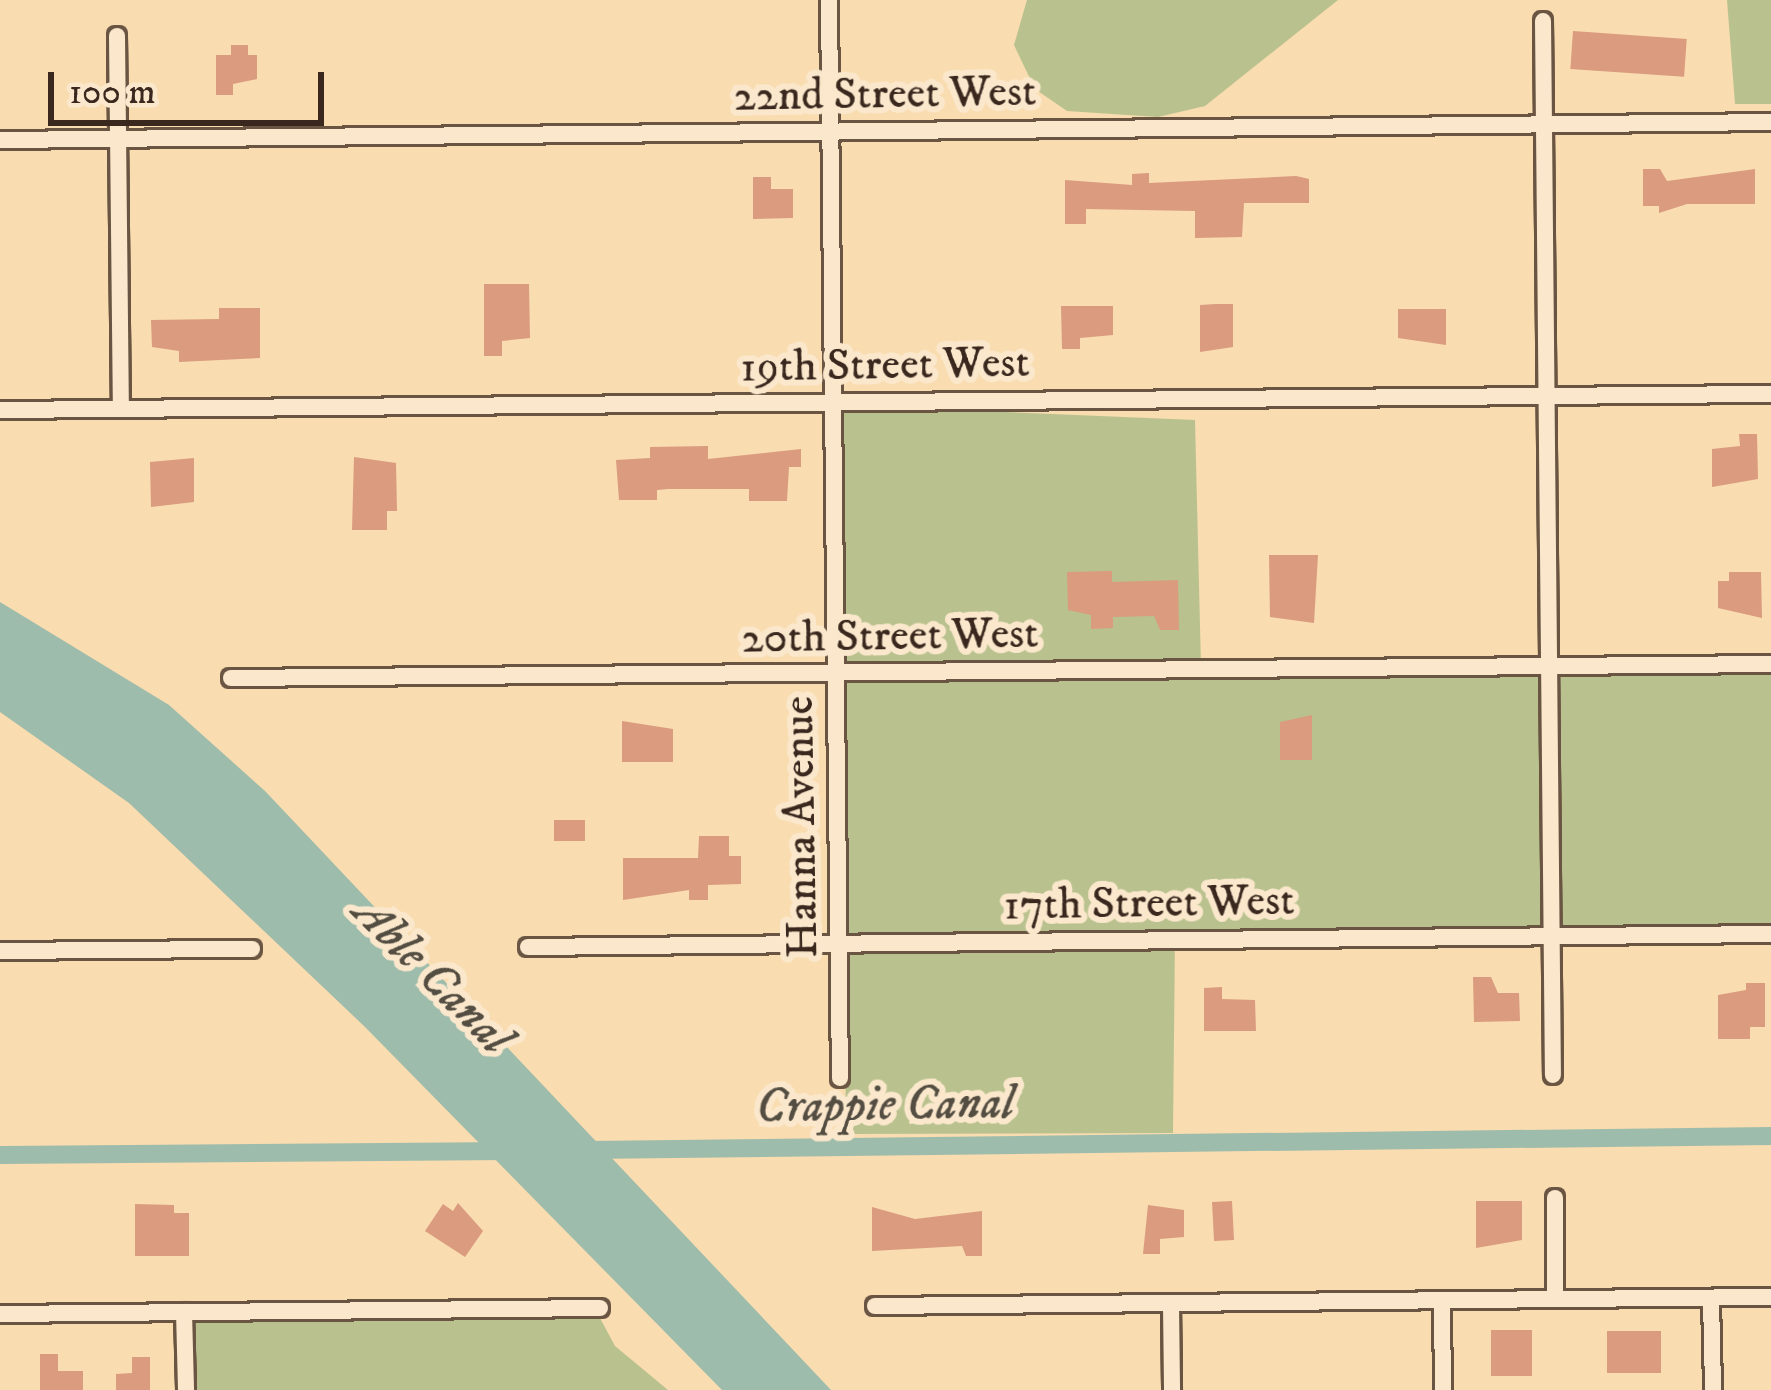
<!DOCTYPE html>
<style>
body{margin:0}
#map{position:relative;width:1771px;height:1390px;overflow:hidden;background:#f9dcb0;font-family:"IM FELL DW Pica",serif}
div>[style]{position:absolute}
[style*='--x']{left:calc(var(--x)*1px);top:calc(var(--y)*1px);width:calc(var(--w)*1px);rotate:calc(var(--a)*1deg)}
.green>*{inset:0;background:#b9c28e}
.water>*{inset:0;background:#9ebcab}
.canal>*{height:18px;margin:-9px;padding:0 9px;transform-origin:9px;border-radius:9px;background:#9ebcab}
.building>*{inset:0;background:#da9b7e;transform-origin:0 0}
.roads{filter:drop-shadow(3px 0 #6a5543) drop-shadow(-3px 0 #6a5543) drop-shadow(0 3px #6a5543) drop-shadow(0 -3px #6a5543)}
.street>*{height:16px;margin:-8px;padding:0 8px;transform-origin:8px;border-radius:8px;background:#fbe8cc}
span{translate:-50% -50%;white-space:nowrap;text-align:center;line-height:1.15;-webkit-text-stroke:12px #fbe8cc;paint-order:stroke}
.street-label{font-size:45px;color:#3a281f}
.water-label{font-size:48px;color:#534d42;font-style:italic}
.scale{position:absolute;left:48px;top:72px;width:276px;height:54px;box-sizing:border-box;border:6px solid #3a281f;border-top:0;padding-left:15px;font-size:36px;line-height:42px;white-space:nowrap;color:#3a281f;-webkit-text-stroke:9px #fbe8cc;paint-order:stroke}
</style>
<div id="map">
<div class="green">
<i style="clip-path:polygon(1027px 0,1338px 0,1205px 106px,1158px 117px,1067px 111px,1035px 89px,1014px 45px)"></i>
<i style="clip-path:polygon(1727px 0,1771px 0,1771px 104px,1735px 104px)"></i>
<i style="clip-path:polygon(839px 405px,1195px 420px,1201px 667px,1771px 675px,1771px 941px,1175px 939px,1173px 1133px,846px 1134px)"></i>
<i style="clip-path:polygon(343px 1300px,593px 1305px,615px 1346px,668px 1390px,184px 1390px,187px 1305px)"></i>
</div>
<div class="water">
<i style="clip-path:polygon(0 602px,169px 705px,265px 791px,831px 1390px,722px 1390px,364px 1026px,129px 803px,0 712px)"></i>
</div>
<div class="canal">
<i style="--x:587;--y:1150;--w:1184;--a:-0.68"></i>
<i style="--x:0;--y:1155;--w:511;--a:-0.45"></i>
</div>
<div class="building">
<i style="left:1573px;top:31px;width:114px;height:38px;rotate:4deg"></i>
<i style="clip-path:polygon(231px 45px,248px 45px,248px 55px,257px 55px,257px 79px,233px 84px,233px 95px,216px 95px,216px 55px,231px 55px)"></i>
<i style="clip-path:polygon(1643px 169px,1660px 169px,1667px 181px,1755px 169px,1755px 204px,1687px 204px,1659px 213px,1659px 206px,1643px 206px)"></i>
<i style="clip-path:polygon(1149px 173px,1149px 183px,1296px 176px,1309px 179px,1309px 203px,1244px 203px,1242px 237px,1195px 238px,1195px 211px,1086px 209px,1086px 224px,1065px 224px,1065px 180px,1132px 185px,1132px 174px)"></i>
<i style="clip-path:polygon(753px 177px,771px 177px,771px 189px,793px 189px,793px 218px,753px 219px)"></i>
<i style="clip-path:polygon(484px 284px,529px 284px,530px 338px,502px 341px,502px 356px,484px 356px)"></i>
<i style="clip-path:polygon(1216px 304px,1233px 304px,1233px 347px,1200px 352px,1200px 305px)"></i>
<i style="clip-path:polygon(1061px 306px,1113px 306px,1113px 335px,1080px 338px,1080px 349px,1062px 349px)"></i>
<i style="clip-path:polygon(219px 308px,260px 308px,260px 358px,179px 362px,179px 351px,152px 347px,151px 320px,219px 319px)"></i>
<i style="clip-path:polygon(1398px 309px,1446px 309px,1446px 345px,1398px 338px)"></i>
<i style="clip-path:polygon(1739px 434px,1757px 434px,1758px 479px,1712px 487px,1712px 449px,1740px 446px)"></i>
<i style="clip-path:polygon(708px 446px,708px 459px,801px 449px,801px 467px,789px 467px,787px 501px,749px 501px,749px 489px,668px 489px,657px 490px,657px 500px,619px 500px,616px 460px,650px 458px,650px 447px)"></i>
<i style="clip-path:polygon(354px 457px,396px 463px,397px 511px,387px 511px,387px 530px,352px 530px)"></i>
<i style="clip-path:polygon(194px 458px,194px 502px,151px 507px,150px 462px)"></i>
<i style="clip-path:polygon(1269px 555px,1318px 555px,1314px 623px,1270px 617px)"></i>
<i style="clip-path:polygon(1112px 571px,1112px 582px,1178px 580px,1179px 630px,1160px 630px,1154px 616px,1113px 617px,1113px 628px,1091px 629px,1091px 615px,1068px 610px,1067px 572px)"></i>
<i style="clip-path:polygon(1729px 572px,1761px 572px,1762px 618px,1718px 608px,1718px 581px,1729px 581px)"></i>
<i style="clip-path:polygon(1312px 715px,1312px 760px,1280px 760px,1280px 722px)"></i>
<i style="clip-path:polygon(622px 721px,673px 729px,673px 762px,622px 762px)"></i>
<i style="left:554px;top:820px;width:31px;height:21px"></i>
<i style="clip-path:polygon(699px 836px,729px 836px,729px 856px,741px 856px,741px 884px,708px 885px,708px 900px,689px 900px,689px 890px,623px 900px,623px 858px,698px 858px)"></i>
<i style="clip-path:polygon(1473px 977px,1491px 977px,1498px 993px,1519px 993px,1520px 1021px,1474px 1022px)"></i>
<i style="clip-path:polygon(1746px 983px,1765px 983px,1765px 1027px,1750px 1027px,1750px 1039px,1718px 1039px,1718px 995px,1746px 990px)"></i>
<i style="clip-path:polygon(1222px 987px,1222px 999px,1255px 1000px,1256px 1031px,1204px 1031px,1204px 988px)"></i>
<i style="left:1232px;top:1201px;width:39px;height:20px;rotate:87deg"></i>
<i style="clip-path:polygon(1476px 1201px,1522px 1201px,1522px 1240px,1476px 1248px)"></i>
<i style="clip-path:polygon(458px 1203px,483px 1231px,465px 1257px,425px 1231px,443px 1204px,453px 1211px)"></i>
<i style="clip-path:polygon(135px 1204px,174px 1205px,174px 1213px,189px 1213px,189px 1256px,135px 1256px)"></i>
<i style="clip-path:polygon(1148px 1205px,1184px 1210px,1184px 1237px,1160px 1239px,1160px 1254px,1143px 1254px)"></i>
<i style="clip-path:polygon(872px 1207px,915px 1219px,982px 1211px,982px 1256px,966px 1256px,962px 1246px,872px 1251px)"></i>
<i style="left:1491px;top:1330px;width:41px;height:46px"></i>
<i style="left:1607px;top:1331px;width:54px;height:42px"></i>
<i style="clip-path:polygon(40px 1354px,58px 1354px,58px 1371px,83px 1371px,83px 1390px,40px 1390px)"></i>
<i style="clip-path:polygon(132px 1357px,150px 1357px,150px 1390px,116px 1390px,116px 1374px,132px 1373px)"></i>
</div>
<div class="roads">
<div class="street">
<i style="--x:829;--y:0;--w:1078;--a:89.42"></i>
<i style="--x:1543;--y:21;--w:1054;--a:89.46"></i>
<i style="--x:117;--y:36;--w:373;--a:89.4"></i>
<i style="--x:0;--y:140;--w:1771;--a:-0.58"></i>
<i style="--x:0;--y:410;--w:1771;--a:-0.52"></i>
<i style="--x:231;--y:678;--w:1540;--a:-0.52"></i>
<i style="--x:528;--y:947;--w:1243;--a:-0.6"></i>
<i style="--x:0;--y:951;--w:252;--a:-0.5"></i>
<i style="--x:1555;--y:1198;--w:99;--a:90"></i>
<i style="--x:1711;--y:1299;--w:91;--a:88.7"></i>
<i style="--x:1442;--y:1300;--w:90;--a:89.4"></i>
<i style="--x:1171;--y:1305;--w:85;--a:89.3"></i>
<i style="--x:875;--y:1306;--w:896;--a:-0.58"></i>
<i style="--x:184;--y:1312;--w:78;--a:88.5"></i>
<i style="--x:0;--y:1314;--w:600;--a:-0.57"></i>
</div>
</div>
<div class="street-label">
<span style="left:885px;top:95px;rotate:-1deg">22nd Street West</span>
<span style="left:885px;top:366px;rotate:-1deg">19th Street West</span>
<span style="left:890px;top:637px;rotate:-1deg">20th Street West</span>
<span style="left:802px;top:827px;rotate:-91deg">Hanna Avenue</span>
<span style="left:1149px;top:904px;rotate:-1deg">17th Street West</span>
</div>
<div class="water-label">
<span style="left:432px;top:976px;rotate:45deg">Able Canal</span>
<span style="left:885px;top:1106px;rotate:-1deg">Crappie Canal</span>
</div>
<div class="scale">100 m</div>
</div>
